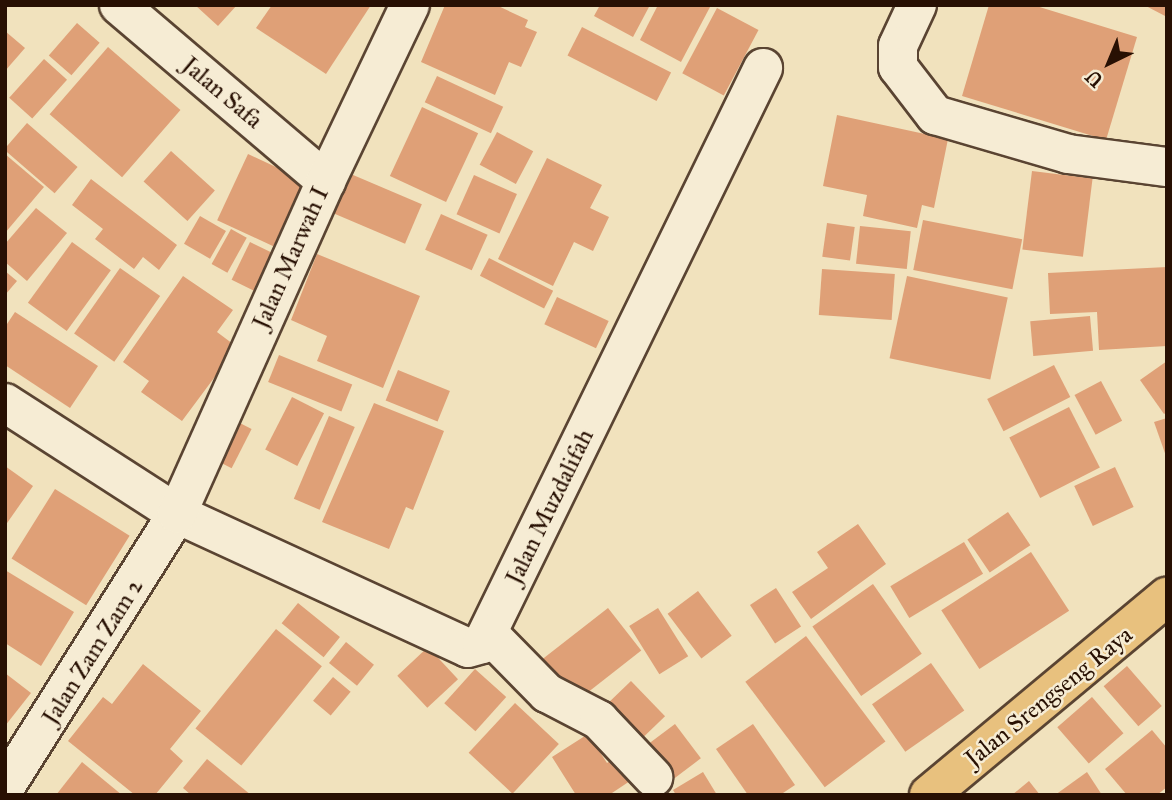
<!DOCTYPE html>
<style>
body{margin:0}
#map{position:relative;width:1172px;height:800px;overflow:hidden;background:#f1e2bd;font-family:"IM FELL Great Primer",serif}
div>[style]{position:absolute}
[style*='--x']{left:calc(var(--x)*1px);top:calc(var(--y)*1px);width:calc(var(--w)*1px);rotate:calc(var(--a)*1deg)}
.building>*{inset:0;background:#dfa077;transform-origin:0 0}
.roads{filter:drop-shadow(2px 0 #5a4432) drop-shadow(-2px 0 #5a4432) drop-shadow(0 2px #5a4432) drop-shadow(0 -2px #5a4432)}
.minor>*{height:38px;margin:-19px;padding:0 19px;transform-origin:19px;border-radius:19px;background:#f6ecd4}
.major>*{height:38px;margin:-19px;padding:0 19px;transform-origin:19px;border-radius:19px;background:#e8c17e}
span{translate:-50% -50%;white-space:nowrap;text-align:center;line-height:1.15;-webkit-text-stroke:5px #f6ecd4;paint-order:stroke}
.street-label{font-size:24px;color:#281003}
.frame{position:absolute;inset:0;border:7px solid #281003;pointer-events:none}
.north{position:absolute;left:1074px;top:28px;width:70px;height:70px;-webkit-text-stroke:5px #f6ecd4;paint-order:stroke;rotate:223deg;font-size:19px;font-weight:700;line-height:28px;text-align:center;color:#281003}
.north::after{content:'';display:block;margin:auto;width:24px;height:32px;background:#281003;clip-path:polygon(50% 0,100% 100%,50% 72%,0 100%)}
</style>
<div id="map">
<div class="building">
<i style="clip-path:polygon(195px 5px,237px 5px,218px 26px)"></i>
<i style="clip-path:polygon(272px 5px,371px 5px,326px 74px,256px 28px)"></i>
<i style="clip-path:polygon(445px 5px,496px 5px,528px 20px,525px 27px,537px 32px,521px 67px,509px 62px,495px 95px,421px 62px)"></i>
<i style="clip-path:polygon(600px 5px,650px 5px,633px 37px,594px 16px)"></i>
<i style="clip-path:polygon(658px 5px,710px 7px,681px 62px,640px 40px)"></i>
<i style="clip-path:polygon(989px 5px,1033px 5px,1137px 37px,1106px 140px,962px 96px)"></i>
<i style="clip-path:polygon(1144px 5px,1167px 5px,1167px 17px)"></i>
<i style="left:717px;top:8px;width:47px;height:74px;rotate:28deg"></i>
<i style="left:77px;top:23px;width:30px;height:43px;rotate:41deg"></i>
<i style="left:582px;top:27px;width:100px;height:32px;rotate:27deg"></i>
<i style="clip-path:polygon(5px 31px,25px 48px,5px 71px)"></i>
<i style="left:108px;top:47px;width:96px;height:89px;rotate:41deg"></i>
<i style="left:44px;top:59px;width:31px;height:52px;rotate:42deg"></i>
<i style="left:437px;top:76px;width:73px;height:29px;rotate:25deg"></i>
<i style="left:422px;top:107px;width:62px;height:76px;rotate:25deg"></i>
<i style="clip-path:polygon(837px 115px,948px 139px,934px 208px,922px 205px,917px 228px,863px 216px,867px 195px,823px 186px)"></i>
<i style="left:27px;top:123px;width:67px;height:35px;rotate:41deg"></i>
<i style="left:497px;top:132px;width:41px;height:37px;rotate:28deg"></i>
<i style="left:171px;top:151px;width:59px;height:41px;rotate:42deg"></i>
<i style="clip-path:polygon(5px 154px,44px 187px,5px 233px)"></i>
<i style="left:248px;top:154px;width:62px;height:73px;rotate:25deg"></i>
<i style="clip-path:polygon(547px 158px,602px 185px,590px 208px,609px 217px,593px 251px,574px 242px,553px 286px,498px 259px)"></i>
<i style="left:339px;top:169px;width:90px;height:43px;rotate:23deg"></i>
<i style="left:1032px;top:171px;width:61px;height:79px;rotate:7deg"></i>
<i style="left:474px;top:175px;width:47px;height:43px;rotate:24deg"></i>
<i style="clip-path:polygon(91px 179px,177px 245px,159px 270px,143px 257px,134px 269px,95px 239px,103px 229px,72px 205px)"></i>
<i style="clip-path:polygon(36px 208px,67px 233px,27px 281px,5px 262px,5px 244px)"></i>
<i style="left:441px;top:214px;width:51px;height:39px;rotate:24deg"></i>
<i style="left:200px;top:216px;width:30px;height:32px;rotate:30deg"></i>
<i style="left:923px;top:220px;width:101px;height:51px;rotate:11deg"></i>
<i style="left:827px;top:223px;width:28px;height:34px;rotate:8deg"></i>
<i style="left:860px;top:226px;width:51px;height:38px;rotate:6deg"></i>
<i style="left:231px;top:229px;width:18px;height:40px;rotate:29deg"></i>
<i style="left:72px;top:242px;width:48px;height:75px;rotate:36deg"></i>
<i style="left:250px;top:242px;width:28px;height:42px;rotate:26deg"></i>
<i style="clip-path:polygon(317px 254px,420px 296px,383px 388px,317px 361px,327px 336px,291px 320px)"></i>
<i style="left:489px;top:258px;width:72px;height:20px;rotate:27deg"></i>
<i style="clip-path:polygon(1167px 267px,1167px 346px,1099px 350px,1097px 312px,1050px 314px,1048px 273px)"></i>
<i style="left:120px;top:268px;width:49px;height:80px;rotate:35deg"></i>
<i style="left:822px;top:269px;width:73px;height:46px;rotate:4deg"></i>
<i style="clip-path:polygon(5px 271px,17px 281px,5px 295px)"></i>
<i style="clip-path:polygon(183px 276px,233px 310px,217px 332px,237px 347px,182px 421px,141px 392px,149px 381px,123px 362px)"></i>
<i style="left:907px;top:276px;width:103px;height:84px;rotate:12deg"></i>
<i style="left:557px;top:297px;width:57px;height:30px;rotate:25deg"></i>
<i style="clip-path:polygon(15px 312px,98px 366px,70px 408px,5px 365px,5px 327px)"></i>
<i style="left:1090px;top:316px;width:35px;height:60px;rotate:85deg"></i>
<i style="left:279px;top:355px;width:79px;height:29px;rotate:22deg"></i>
<i style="clip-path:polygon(1167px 361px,1167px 412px,1164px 414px,1140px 380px)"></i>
<i style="left:1054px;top:365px;width:36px;height:75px;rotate:63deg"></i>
<i style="left:398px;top:370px;width:56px;height:33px;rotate:22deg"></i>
<i style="left:1101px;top:381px;width:45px;height:30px;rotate:62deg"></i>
<i style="left:292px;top:397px;width:36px;height:59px;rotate:27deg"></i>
<i style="clip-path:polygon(374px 403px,444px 431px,413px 510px,406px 507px,389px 549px,322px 522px)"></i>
<i style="left:1069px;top:407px;width:68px;height:67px;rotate:63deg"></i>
<i style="left:329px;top:416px;width:28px;height:90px;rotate:23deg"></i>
<i style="clip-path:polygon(1167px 418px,1167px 456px,1166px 456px,1154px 422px)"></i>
<i style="left:232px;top:419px;width:22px;height:44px;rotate:27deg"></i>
<i style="clip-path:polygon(5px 466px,33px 486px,5px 526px)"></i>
<i style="left:1115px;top:467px;width:44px;height:45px;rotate:65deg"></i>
<i style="left:55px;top:489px;width:88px;height:82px;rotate:32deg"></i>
<i style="left:1008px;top:512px;width:40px;height:49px;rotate:56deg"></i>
<i style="clip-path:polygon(858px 524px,886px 564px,811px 619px,792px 592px,828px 568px,817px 552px)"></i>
<i style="left:964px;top:542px;width:37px;height:86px;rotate:59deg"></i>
<i style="left:1031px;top:552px;width:70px;height:107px;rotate:57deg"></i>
<i style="clip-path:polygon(5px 570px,74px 612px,41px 666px,5px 643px)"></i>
<i style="left:873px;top:584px;width:85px;height:74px;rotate:55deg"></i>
<i style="left:776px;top:588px;width:46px;height:31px;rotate:57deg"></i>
<i style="left:698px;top:591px;width:56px;height:38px;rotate:53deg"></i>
<i style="left:298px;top:603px;width:54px;height:26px;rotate:39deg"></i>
<i style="left:608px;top:608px;width:54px;height:83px;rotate:52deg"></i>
<i style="left:658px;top:608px;width:57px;height:34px;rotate:58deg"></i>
<i style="left:276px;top:629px;width:59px;height:128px;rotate:39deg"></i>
<i style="left:806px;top:636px;width:132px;height:76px;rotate:53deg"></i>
<i style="left:346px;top:642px;width:36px;height:27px;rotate:39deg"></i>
<i style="left:428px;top:647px;width:44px;height:42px;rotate:47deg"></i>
<i style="left:931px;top:663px;width:58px;height:72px;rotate:55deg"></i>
<i style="clip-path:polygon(143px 664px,201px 711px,170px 749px,183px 761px,155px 795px,135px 795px,68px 741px,103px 697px,112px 704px)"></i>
<i style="left:1127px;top:666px;width:53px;height:31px;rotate:49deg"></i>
<i style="left:475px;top:669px;width:42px;height:46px;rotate:42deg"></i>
<i style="clip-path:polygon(5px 673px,31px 693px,5px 726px)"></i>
<i style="left:333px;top:677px;width:23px;height:31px;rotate:40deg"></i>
<i style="left:631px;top:681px;width:49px;height:35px;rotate:46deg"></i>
<i style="left:1092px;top:697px;width:48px;height:46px;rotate:49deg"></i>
<i style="left:515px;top:703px;width:60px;height:68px;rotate:43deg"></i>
<i style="left:675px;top:724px;width:43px;height:38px;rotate:53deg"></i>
<i style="clip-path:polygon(753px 724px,795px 785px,780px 795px,748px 795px,716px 749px)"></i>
<i style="clip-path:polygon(1152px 730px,1167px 748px,1167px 787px,1157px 795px,1127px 795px,1105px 769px)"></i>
<i style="clip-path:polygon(588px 734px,607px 763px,621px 754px,636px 777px,609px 795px,576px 795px,552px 757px)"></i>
<i style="clip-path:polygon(207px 759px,251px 795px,191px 795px,183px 788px)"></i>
<i style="clip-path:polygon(82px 762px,122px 795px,56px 795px)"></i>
<i style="clip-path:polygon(703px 772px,717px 795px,676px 795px,673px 790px)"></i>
<i style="clip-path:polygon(1087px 772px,1102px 795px,1055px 795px)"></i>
<i style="clip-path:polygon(1029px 781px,1040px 795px,1012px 795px)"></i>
</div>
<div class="roads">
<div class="minor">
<i style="--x:119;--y:5;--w:272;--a:40.4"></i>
<i style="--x:917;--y:5;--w:45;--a:114.9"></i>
<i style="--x:898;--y:46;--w:21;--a:90"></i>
<i style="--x:898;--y:67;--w:61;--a:52.4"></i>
<i style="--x:935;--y:115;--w:139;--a:16.3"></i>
<i style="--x:1068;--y:154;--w:100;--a:7.5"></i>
<i style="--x:5;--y:403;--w:205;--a:32.8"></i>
<i style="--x:177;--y:514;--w:320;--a:24.7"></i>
<i style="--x:468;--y:648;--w:15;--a:-16"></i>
<i style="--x:482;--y:644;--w:641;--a:-63.99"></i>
<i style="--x:489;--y:634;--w:83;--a:45.5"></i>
<i style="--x:547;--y:693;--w:59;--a:27.4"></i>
<i style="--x:599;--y:720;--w:79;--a:46.5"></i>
<i style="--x:5;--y:787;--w:323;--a:-57.8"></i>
<i style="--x:177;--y:514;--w:365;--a:-65.9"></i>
<i style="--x:326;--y:181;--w:195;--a:-64.5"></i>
</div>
<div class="major">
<i style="--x:929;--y:795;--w:310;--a:-39.8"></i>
</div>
</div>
<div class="street-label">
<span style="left:222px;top:93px;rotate:40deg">Jalan Safa</span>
<span style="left:291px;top:258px;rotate:-66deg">Jalan Marwah I</span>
<span style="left:550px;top:507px;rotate:-64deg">Jalan Muzdalifah</span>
<span style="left:93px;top:652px;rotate:-58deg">Jalan Zam Zam 2</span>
<span style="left:1049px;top:697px;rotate:-39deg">Jalan Srengseng Raya</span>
</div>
<div class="frame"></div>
<div class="north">U</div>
</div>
